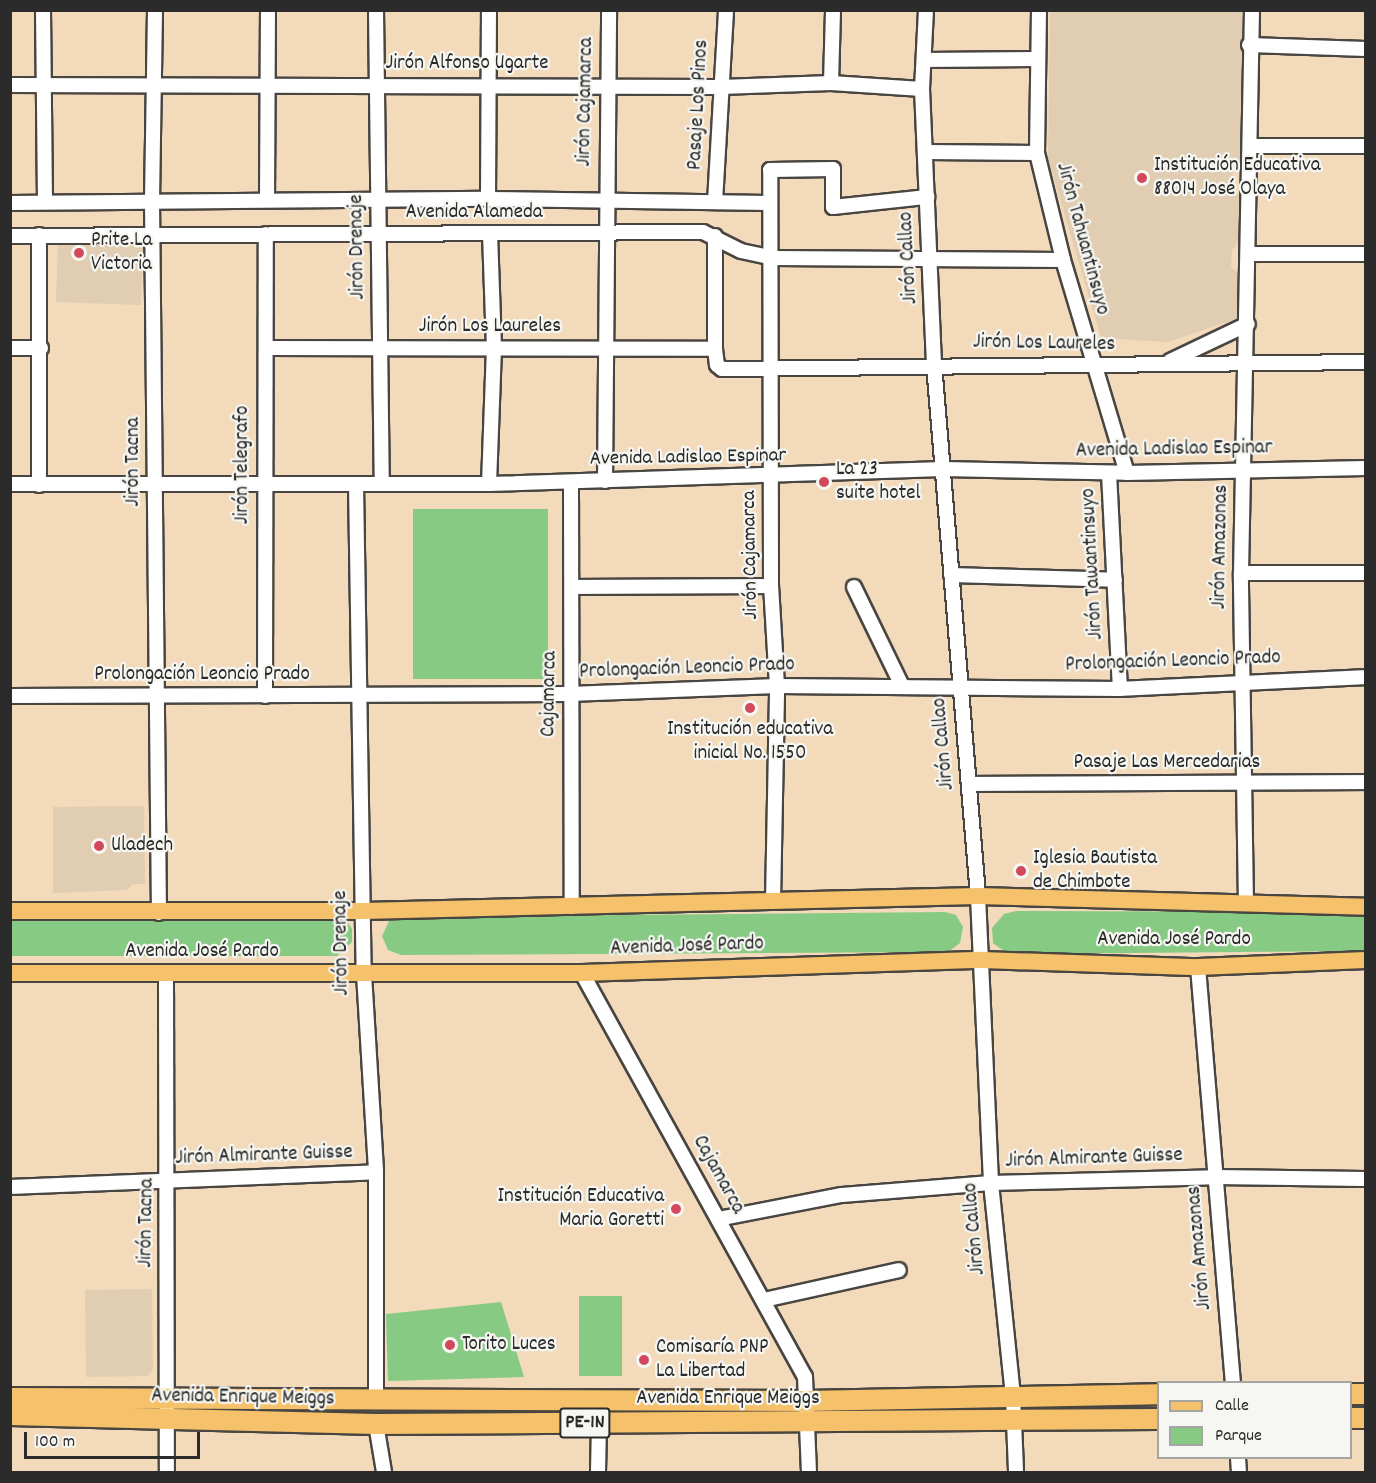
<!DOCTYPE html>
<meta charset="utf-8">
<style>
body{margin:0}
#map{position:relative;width:1376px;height:1483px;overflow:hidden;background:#f2dabb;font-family:Dekko,sans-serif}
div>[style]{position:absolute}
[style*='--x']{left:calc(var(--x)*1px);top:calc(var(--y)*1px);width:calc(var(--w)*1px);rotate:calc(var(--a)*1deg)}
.built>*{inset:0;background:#e1cdb1;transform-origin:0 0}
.green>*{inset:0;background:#87ca83;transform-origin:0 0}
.roads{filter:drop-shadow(2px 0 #494541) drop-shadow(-2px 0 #494541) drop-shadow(0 2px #494541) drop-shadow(0 -2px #494541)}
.minor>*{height:14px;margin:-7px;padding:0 7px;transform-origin:7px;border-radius:7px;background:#fff}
.major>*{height:16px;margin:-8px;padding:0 8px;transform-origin:8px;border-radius:8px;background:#f5c16b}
.highway>*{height:20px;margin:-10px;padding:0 10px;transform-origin:10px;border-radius:10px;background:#f5c16b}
.dots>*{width:16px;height:16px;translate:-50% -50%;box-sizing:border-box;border:3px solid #f6f6f2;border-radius:50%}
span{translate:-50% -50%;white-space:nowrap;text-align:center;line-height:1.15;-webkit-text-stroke:4.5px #f6f6f2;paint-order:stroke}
.shield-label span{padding:2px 4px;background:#f6f6f2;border:2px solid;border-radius:4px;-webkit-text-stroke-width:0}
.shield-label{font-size:20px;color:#2b2b2b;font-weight:700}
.street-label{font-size:21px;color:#2b2b2b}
.poi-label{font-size:21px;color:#2b2b2b}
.left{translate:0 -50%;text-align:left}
.right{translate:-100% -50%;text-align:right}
.frame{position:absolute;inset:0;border:12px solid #2b2b2b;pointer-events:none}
.legend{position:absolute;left:1157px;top:1381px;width:195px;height:78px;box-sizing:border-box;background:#f6f6f2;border:2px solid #a5a5a2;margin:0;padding:8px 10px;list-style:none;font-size:18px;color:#2b2b2b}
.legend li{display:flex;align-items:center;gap:12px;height:30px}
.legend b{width:30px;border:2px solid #a5a5a2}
.scale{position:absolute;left:24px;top:1432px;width:176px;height:27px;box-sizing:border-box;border:3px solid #2b2b2b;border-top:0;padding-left:8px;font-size:18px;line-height:21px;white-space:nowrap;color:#2b2b2b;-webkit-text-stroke:4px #f6f6f2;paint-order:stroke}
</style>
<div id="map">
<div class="built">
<i style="clip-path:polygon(1050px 11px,1243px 11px,1241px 162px,1233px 169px,1232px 188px,1241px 197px,1239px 242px,1232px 250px,1231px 267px,1238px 273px,1238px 318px,1168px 342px,1101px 338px,1048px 158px)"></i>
<i style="left:58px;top:243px;width:85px;height:59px;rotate:2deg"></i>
<i style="clip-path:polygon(144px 806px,145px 884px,133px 884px,127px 890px,53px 893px,53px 807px)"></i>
<i style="clip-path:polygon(152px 1289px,153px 1369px,148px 1376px,86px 1377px,85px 1290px)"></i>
</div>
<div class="green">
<i style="left:548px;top:509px;width:170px;height:135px;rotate:90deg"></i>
<i style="clip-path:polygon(1016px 911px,1365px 912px,1365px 951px,1008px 954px,993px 943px,992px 928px,1004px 914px)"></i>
<i style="clip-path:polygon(945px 912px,956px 915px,963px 927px,960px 943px,948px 952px,401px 955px,388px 950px,382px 936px,391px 917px)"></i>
<i style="clip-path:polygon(10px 916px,344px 917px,352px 929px,352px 942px,337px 956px,11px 956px)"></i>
<i style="left:579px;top:1296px;width:43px;height:80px"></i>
<i style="clip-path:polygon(501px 1302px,524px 1377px,388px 1381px,386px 1314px)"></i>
</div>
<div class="roads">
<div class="minor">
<i style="--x:43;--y:10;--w:192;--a:89.4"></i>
<i style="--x:155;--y:10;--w:190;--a:90.9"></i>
<i style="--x:152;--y:200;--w:713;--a:89.44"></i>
<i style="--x:376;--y:10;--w:472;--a:89.3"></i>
<i style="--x:926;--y:10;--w:79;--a:92.9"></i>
<i style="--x:922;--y:89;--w:275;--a:87.5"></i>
<i style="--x:934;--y:364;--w:534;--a:85.27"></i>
<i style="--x:978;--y:896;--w:287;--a:87.4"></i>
<i style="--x:991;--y:1183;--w:214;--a:84.1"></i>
<i style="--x:1013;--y:1396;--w:76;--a:87.7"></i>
<i style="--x:1039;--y:10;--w:143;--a:90.8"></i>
<i style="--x:1037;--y:153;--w:110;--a:76.3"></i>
<i style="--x:1063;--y:260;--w:222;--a:73.3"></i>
<i style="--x:1249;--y:45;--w:117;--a:2"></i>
<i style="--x:924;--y:60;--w:112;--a:-0.5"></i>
<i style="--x:831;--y:83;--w:73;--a:-88.4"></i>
<i style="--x:10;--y:85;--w:711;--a:0.16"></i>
<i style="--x:721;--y:87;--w:110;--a:-2.1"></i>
<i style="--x:831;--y:83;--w:91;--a:3.8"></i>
<i style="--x:1250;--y:146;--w:116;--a:0"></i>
<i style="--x:927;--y:152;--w:110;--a:0.5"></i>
<i style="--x:488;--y:199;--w:189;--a:-89.7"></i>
<i style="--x:267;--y:200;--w:190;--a:-89.7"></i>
<i style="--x:715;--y:202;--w:192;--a:-86.7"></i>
<i style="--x:10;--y:203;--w:478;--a:-0.5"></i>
<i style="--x:488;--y:199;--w:281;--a:0.8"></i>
<i style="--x:39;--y:235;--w:250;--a:90"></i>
<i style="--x:10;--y:236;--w:693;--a:-0.33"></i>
<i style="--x:703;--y:232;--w:42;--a:26.6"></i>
<i style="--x:741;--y:251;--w:33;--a:12"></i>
<i style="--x:773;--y:258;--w:290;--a:0.4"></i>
<i style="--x:715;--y:236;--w:113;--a:90"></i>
<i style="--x:715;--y:349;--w:16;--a:83"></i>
<i style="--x:717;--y:365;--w:6;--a:39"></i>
<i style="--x:722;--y:369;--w:644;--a:-0.62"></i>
<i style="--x:1248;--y:254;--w:118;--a:0"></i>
<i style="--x:10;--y:348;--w:31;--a:0"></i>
<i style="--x:266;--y:348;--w:449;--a:0.1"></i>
<i style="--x:1170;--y:361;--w:86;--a:-25.4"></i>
<i style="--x:1109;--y:473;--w:216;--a:87.1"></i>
<i style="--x:605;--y:481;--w:471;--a:-89.5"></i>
<i style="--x:571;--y:482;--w:425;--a:89.9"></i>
<i style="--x:10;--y:484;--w:479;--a:0"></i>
<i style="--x:489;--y:484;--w:454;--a:-1.9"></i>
<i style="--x:943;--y:469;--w:184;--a:1.2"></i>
<i style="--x:1127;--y:473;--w:239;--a:-1.2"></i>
<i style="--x:356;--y:484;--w:490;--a:89.1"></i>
<i style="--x:364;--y:974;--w:198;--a:86.5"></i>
<i style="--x:376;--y:1172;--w:228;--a:90"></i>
<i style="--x:489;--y:484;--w:136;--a:-87.9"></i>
<i style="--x:494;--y:348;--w:114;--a:-92"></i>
<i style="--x:1241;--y:573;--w:125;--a:0"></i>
<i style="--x:951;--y:575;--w:164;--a:1.7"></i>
<i style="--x:573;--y:587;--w:198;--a:-0.3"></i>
<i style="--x:854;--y:587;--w:110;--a:64.1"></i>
<i style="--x:10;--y:696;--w:559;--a:-0.2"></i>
<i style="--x:569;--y:694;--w:208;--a:-2.2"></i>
<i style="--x:777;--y:686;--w:343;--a:0.5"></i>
<i style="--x:1120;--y:689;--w:246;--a:-2.8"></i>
<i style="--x:265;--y:696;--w:462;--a:-89.9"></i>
<i style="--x:969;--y:784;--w:397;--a:-0.3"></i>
<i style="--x:773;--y:902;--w:216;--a:-88.9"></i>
<i style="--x:777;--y:686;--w:100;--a:-93.4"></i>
<i style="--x:771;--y:586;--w:416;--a:-90.1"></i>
<i style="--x:770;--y:170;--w:63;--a:-0.9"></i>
<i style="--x:833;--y:169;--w:38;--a:90"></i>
<i style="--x:833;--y:207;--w:95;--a:-6.1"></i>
<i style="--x:1246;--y:904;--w:331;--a:-90.9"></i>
<i style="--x:1241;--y:573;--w:563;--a:-88.88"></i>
<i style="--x:1198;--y:967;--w:416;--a:85.2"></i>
<i style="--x:582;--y:973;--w:461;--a:61.1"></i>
<i style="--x:805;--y:1377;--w:95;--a:87.6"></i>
<i style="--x:166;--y:974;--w:498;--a:89.9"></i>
<i style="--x:10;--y:1187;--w:366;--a:-2.3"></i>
<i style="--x:718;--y:1219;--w:126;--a:-11"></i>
<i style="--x:842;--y:1195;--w:149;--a:-4.6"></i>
<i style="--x:991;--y:1183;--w:224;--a:-1.5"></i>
<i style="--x:1215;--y:1177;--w:151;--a:0.8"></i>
<i style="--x:764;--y:1300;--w:138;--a:-12.5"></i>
<i style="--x:376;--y:1424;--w:49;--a:80.5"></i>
<i style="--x:1238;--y:1458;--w:14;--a:86"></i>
<i style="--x:598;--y:1472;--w:49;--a:-88.8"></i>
</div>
<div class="major">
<i style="--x:10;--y:911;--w:353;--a:0"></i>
<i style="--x:363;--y:911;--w:615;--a:-1.4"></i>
<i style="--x:978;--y:896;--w:388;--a:1.6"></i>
<i style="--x:10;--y:973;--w:572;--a:0"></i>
<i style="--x:582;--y:973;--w:400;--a:-1.9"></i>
<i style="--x:982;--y:960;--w:216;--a:1.9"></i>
<i style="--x:1198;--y:967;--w:168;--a:-2.4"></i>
</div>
<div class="highway">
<i style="--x:1350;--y:1394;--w:16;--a:0"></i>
<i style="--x:10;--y:1398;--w:796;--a:0.22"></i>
<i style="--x:806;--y:1401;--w:352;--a:-1.1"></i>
<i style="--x:10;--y:1415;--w:366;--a:1.4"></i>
<i style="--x:376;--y:1424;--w:782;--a:-0.37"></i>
<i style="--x:1350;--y:1418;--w:16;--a:0"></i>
</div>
</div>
<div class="dots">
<i style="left:1142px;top:178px;background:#d1495b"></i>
<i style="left:79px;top:253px;background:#d1495b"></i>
<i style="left:824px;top:482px;background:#d1495b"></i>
<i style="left:750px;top:708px;background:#d1495b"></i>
<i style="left:99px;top:846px;background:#d1495b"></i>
<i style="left:1021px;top:871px;background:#d1495b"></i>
<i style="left:676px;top:1209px;background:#d1495b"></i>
<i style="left:450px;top:1345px;background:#d1495b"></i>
<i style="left:644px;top:1360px;background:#d1495b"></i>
</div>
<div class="shield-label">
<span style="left:585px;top:1423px">PE-1N</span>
</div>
<div class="street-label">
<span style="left:467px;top:64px">Jirón Alfonso Ugarte</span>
<span style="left:586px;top:102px;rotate:-89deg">Jirón Cajamarca</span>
<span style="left:699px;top:105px;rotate:-87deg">Pasaje Los Pinos</span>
<span style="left:474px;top:213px">Avenida Alameda</span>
<span style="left:1082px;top:239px;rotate:75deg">Jirón Tahuantinsuyo</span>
<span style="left:358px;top:247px;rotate:-91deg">Jirón Drenaje</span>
<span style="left:909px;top:258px;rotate:-93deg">Jirón Callao</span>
<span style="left:490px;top:327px">Jirón Los Laureles</span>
<span style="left:1044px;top:344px;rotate:1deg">Jirón Los Laureles</span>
<span style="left:1174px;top:450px;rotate:-1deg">Avenida Ladislao Espinar</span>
<span style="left:688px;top:458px;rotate:-1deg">Avenida Ladislao Espinar</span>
<span style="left:134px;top:462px;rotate:-90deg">Jirón Tacna</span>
<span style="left:243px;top:465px;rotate:-90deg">Jirón Telegrafo</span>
<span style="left:1221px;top:547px;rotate:-89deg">Jirón Amazonas</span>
<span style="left:751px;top:555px;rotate:-91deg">Jirón Cajamarca</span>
<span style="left:1093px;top:564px;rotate:-93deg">Jirón Tawantinsuyo</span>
<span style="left:1173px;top:662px;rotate:-2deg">Prolongación Leoncio Prado</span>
<span style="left:687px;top:669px;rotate:-2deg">Prolongación Leoncio Prado</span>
<span style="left:202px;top:675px">Prolongación Leoncio Prado</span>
<span style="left:550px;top:694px;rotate:-89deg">Cajamarca</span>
<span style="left:944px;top:744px;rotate:-95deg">Jirón Callao</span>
<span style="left:1167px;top:763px">Pasaje Las Mercedarias</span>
<span style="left:1174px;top:940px">Avenida José Pardo</span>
<span style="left:342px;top:943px;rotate:-91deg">Jirón Drenaje</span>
<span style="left:687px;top:947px;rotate:-2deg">Avenida José Pardo</span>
<span style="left:202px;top:952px">Avenida José Pardo</span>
<span style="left:264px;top:1156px;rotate:-2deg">Jirón Almirante Guisse</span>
<span style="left:1094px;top:1159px;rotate:-2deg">Jirón Almirante Guisse</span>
<span style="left:718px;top:1175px;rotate:61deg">Cajamarca</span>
<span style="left:147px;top:1223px;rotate:-89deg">Jirón Tacna</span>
<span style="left:975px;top:1229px;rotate:-95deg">Jirón Callao</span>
<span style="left:1200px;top:1248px;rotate:-95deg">Jirón Amazonas</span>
<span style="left:243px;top:1398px;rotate:1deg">Avenida Enrique Meiggs</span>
<span style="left:728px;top:1399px">Avenida Enrique Meiggs</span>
</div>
<div class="poi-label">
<span class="left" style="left:1154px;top:178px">Institución Educativa<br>88014 José Olaya</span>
<span class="left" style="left:91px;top:253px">Prite La<br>Victoria</span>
<span class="left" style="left:836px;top:482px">La 23<br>suite hotel</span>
<span style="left:750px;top:742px">Institución educativa<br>inicial No. 1550</span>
<span class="left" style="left:111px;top:846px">Uladech</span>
<span class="left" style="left:1033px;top:871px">Iglesia Bautista<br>de Chimbote</span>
<span class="right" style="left:664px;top:1209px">Institución Educativa<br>Maria Goretti</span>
<span class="left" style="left:462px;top:1345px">Torito Luces</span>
<span class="left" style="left:656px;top:1360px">Comisaría PNP<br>La Libertad</span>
</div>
<div class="frame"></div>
<ul class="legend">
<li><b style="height:8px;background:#f5c16b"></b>Calle</li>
<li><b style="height:16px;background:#87ca83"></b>Parque</li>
</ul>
<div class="scale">100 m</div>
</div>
